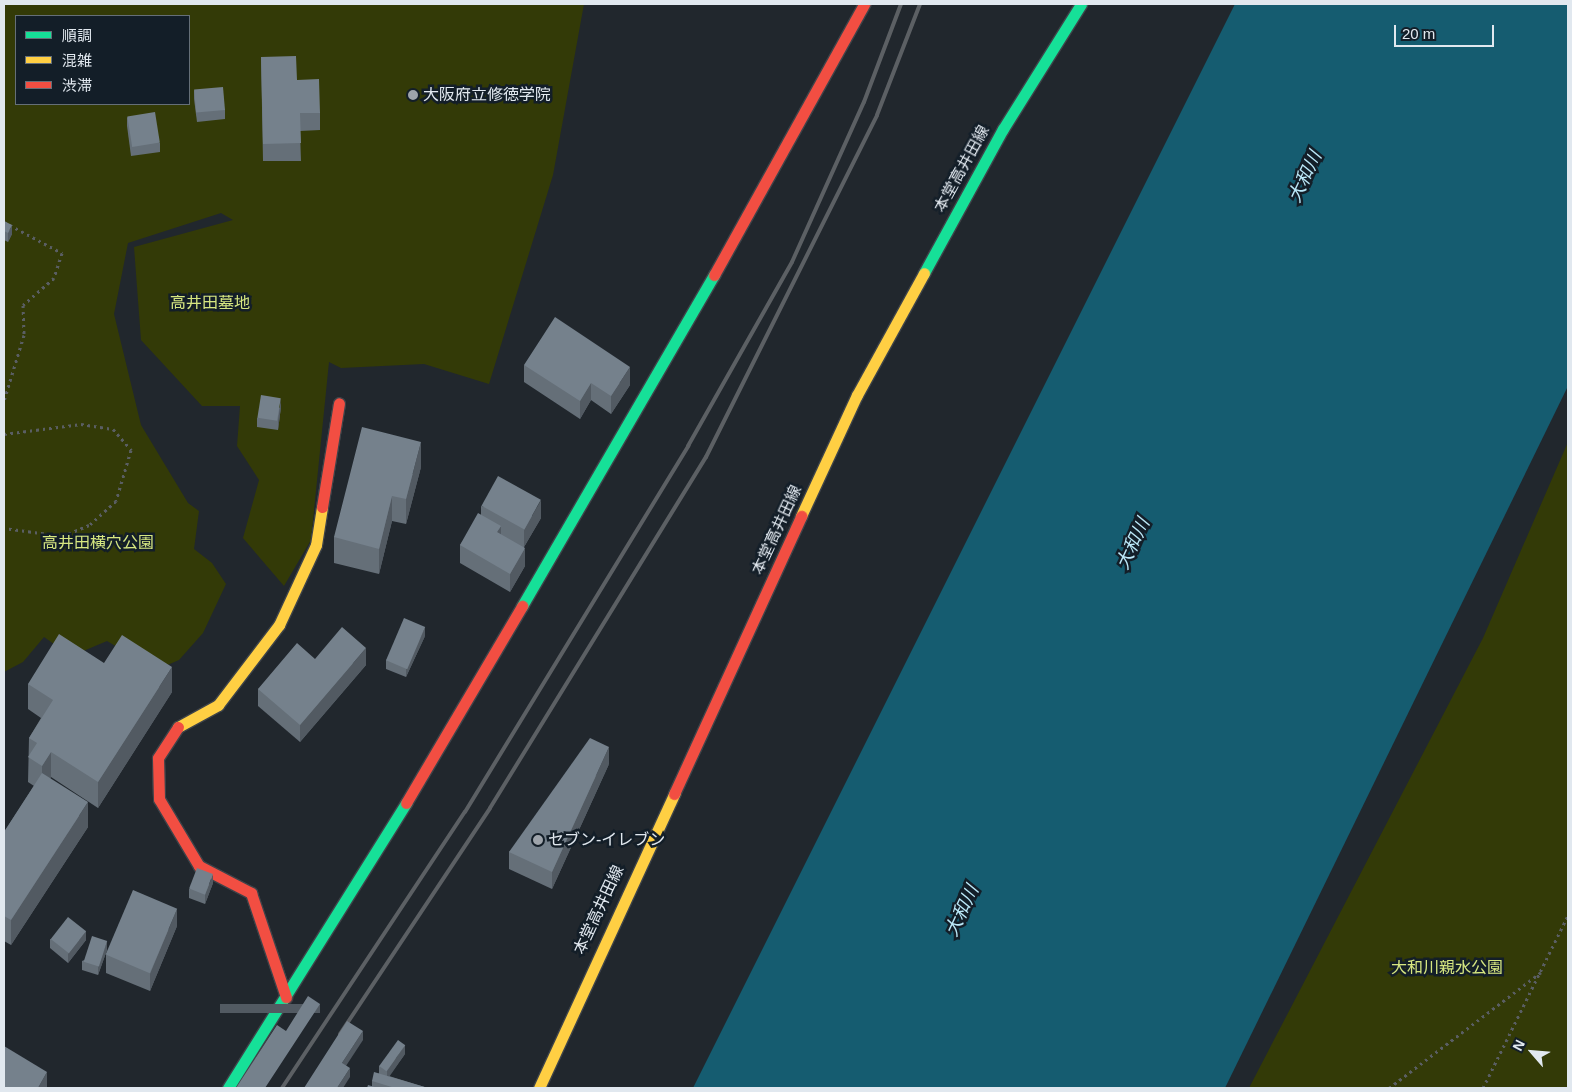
<!DOCTYPE html>
<meta charset="utf-8">
<style>
body{margin:0}
#map{position:relative;width:1572px;height:1092px;overflow:hidden;background:#21272d;font-family:Helvetica,"Noto Sans JP",sans-serif}
div>[style]{position:absolute}
[style*='--x']{left:calc(var(--x)*1px);top:calc(var(--y)*1px);width:calc(var(--w)*1px);rotate:calc(var(--a)*1deg)}
.green>*{inset:0;background:#333a07}
.water>*{inset:0;background:#155c70}
.path>*{height:3px;margin-top:-1.5px;transform-origin:0;background:repeating-linear-gradient(90deg,#5a5e63 0 2.5px,transparent 0 6.5px)}
.roads{filter:drop-shadow(1px 0 #3e4349) drop-shadow(-1px 0 #3e4349) drop-shadow(0 1px #3e4349) drop-shadow(0 -1px #3e4349)}
.fast>*{height:11px;margin:-5.5px;padding:0 5.5px;transform-origin:5.5px;border-radius:5.5px;background:#16e098}
.slow>*{height:11px;margin:-5.5px;padding:0 5.5px;transform-origin:5.5px;border-radius:5.5px;background:#ffcf43}
.jam>*{height:11px;margin:-5.5px;padding:0 5.5px;transform-origin:5.5px;border-radius:5.5px;background:#f24e42}
.rail>*{height:4px;margin:-2px;padding:0 2px;transform-origin:2px;border-radius:2px;background:#5c6064}
.wall>*{inset:0;background:#656f78}
.shaded-wall>*{inset:0;background:#525a62;transform-origin:0 0}
.building>*{inset:0;background:#75818c;transform-origin:0 0}
.dots>*{width:14px;height:14px;translate:-50% -50%;box-sizing:border-box;border:2px solid #131e28;border-radius:50%}
span{translate:-50% -50%;white-space:nowrap;text-align:center;line-height:1.15;-webkit-text-stroke:5px #131e28;paint-order:stroke}
.poi-label{font-size:16px;color:#e1e8ef}
.left{translate:0 -50%;text-align:left}
.street-label{font-size:16px;color:#e1e8ef}
.park-label{font-size:16px;color:#d6e680}
.water-label{font-size:18px;color:#bce9f9;font-style:italic}
.frame{position:absolute;inset:0;border:5px solid #e1e8ef;pointer-events:none}
.legend{position:absolute;left:15px;top:15px;width:175px;height:90px;box-sizing:border-box;background:#131e28;border:1px solid #656f78;margin:0;padding:6px 9px;list-style:none;font-size:15px;color:#e1e8ef}
.legend li{display:flex;align-items:center;gap:10px;height:25px}
.legend b{width:25px;border:1px solid #656f78}
.north{position:absolute;left:1507px;top:1027px;width:50px;height:50px;-webkit-text-stroke:4px #131e28;paint-order:stroke;rotate:297deg;font-size:14px;font-weight:700;line-height:20px;text-align:center;color:#e1e8ef}
.north::after{content:'';display:block;margin:auto;width:18px;height:22px;background:#e1e8ef;clip-path:polygon(50% 0,100% 100%,50% 72%,0 100%)}
.scale{position:absolute;left:1394px;top:25px;width:100px;height:22px;box-sizing:border-box;border:2px solid #e1e8ef;border-top:0;padding-left:6px;font-size:15px;line-height:18px;white-space:nowrap;color:#e1e8ef;-webkit-text-stroke:4px #131e28;paint-order:stroke}
</style>
<div id="map">
<div class="green">
<i style="clip-path:polygon(evenodd,4px 4px,584px 4px,553px 175px,489px 384px,424px 364px,341px 368px,329px 362px,311px 540px,284px 586px,243px 538px,259px 480px,237px 446px,240px 406px,202px 406px,141px 340px,134px 247px,233px 220px,221px 213px,128px 243px,114px 314px,141px 425px,188px 503px,199px 511px,194px 549px,212px 563px,226px 584px,203px 633px,179px 660px,156px 670px,107px 641px,81px 652px,61px 649px,44px 637px,23px 662px,4px 672px,4px 4px,16px 16px,189px 16px,189px 104px,16px 104px,16px 16px)"></i>
<i style="clip-path:polygon(1568px 442px,1568px 1088px,1249px 1088px,1483px 638px)"></i>
</div>
<div class="water">
<i style="clip-path:polygon(1235px 4px,1568px 4px,1568px 386px,1225px 1088px,693px 1088px)"></i>
</div>
<div class="path">
<i style="--x:4;--y:222;--w:66;--a:28.1"></i>
<i style="--x:62;--y:253;--w:26;--a:108"></i>
<i style="--x:54;--y:278;--w:41;--a:138.9"></i>
<i style="--x:23;--y:305;--w:30;--a:88"></i>
<i style="--x:24;--y:335;--w:69;--a:106.9"></i>
<i style="--x:4;--y:434;--w:78;--a:-7.4"></i>
<i style="--x:81;--y:424;--w:32;--a:9"></i>
<i style="--x:113;--y:429;--w:28;--a:49"></i>
<i style="--x:131;--y:450;--w:53;--a:106.4"></i>
<i style="--x:116;--y:501;--w:36;--a:138"></i>
<i style="--x:89;--y:525;--w:28;--a:157"></i>
<i style="--x:63;--y:536;--w:60;--a:-172.3"></i>
<i style="--x:1389;--y:1088;--w:191;--a:-37.3"></i>
<i style="--x:1483;--y:1088;--w:193;--a:-63.8"></i>
</div>
<div class="roads">
<div class="fast">
<i style="--x:924;--y:273;--w:164;--a:-61.3"></i>
<i style="--x:1003;--y:129;--w:147;--a:-58"></i>
<i style="--x:522;--y:606;--w:383;--a:-59.9"></i>
<i style="--x:228;--y:1088;--w:336;--a:-58"></i>
</div>
<div class="slow">
<i style="--x:801;--y:516;--w:133;--a:-65.2"></i>
<i style="--x:857;--y:395;--w:139;--a:-61.2"></i>
<i style="--x:178;--y:727;--w:46;--a:-28.8"></i>
<i style="--x:218;--y:705;--w:101;--a:-52.7"></i>
<i style="--x:279;--y:625;--w:88;--a:-65.2"></i>
<i style="--x:316;--y:545;--w:38;--a:-81"></i>
<i style="--x:539;--y:1088;--w:324;--a:-65.3"></i>
</div>
<div class="jam">
<i style="--x:714;--y:275;--w:310;--a:-61"></i>
<i style="--x:322;--y:507;--w:105;--a:-80.7"></i>
<i style="--x:178;--y:727;--w:37;--a:123"></i>
<i style="--x:158;--y:758;--w:41;--a:88.6"></i>
<i style="--x:159;--y:799;--w:78;--a:59.2"></i>
<i style="--x:199;--y:866;--w:59;--a:27.4"></i>
<i style="--x:251;--y:893;--w:110;--a:71.4"></i>
<i style="--x:674;--y:794;--w:306;--a:-65.4"></i>
<i style="--x:406;--y:803;--w:229;--a:-59.5"></i>
</div>
</div>
<div class="rail">
<i style="--x:340;--y:1034;--w:271;--a:-56.4"></i>
<i style="--x:490;--y:808;--w:412;--a:-58.4"></i>
<i style="--x:706;--y:457;--w:382;--a:-63.4"></i>
<i style="--x:877;--y:115;--w:119;--a:-68.8"></i>
<i style="--x:282;--y:1088;--w:331;--a:-56.5"></i>
<i style="--x:465;--y:812;--w:429;--a:-58.6"></i>
<i style="--x:688;--y:446;--w:211;--a:-60.5"></i>
<i style="--x:792;--y:262;--w:175;--a:-65.8"></i>
<i style="--x:864;--y:102;--w:105;--a:-69.3"></i>
</div>
<div class="wall">
<i style="clip-path:polygon(261px 57px,297px 80px,320px 113px,320px 130px,300px 131px,301px 161px,263px 161px)"></i>
<i style="clip-path:polygon(194px 90px,225px 110px,225px 119px,197px 122px,194px 99px)"></i>
<i style="clip-path:polygon(127px 117px,160px 143px,160px 152px,131px 156px,127px 126px)"></i>
<i style="clip-path:polygon(4px 221px,12px 234px,8px 242px,4px 240px)"></i>
<i style="clip-path:polygon(524px 365px,630px 385px,611px 414px,591px 400px,580px 419px,524px 382px)"></i>
<i style="clip-path:polygon(281px 407px,278px 430px,257px 427px,257px 418px)"></i>
<i style="clip-path:polygon(421px 467px,406px 524px,392px 521px,379px 574px,334px 563px,334px 537px)"></i>
<i style="clip-path:polygon(481px 506px,541px 518px,524px 547px,525px 566px,510px 592px,460px 563px,460px 545px,481px 515px)"></i>
<i style="clip-path:polygon(425px 636px,406px 677px,386px 669px,386px 660px)"></i>
<i style="clip-path:polygon(315px 659px,366px 665px,300px 742px,258px 706px,258px 689px)"></i>
<i style="clip-path:polygon(104px 663px,172px 692px,98px 808px,51px 777px,50px 778px,88px 827px,11px 945px,4px 941px,4px 832px,34px 786px,28px 782px,29px 738px,41px 718px,28px 709px,28px 684px)"></i>
<i style="clip-path:polygon(609px 764px,552px 889px,509px 869px,509px 852px)"></i>
<i style="clip-path:polygon(213px 883px,205px 904px,189px 898px,189px 889px)"></i>
<i style="clip-path:polygon(177px 926px,150px 991px,106px 973px,106px 955px)"></i>
<i style="clip-path:polygon(50px 939px,86px 940px,68px 963px,50px 948px)"></i>
<i style="clip-path:polygon(107px 950px,98px 975px,82px 970px,82px 961px)"></i>
<i style="clip-path:polygon(405px 1054px,389px 1076px,428px 1088px,367px 1088px,372px 1086px,372px 1081px,379px 1073px,379px 1066px)"></i>
</div>
<div class="shaded-wall">
<i style="clip-path:polygon(12px 225px,12px 234px,8px 242px,8px 233px)"></i>
<i style="clip-path:polygon(630px 367px,630px 385px,611px 414px,611px 396px)"></i>
<i style="clip-path:polygon(591px 383px,591px 400px,580px 419px,580px 401px)"></i>
<i style="clip-path:polygon(281px 398px,281px 407px,278px 430px,278px 421px)"></i>
<i style="clip-path:polygon(421px 442px,421px 467px,406px 524px,406px 499px)"></i>
<i style="clip-path:polygon(392px 496px,392px 521px,379px 574px,379px 549px)"></i>
<i style="clip-path:polygon(541px 500px,541px 518px,524px 547px,524px 530px)"></i>
<i style="clip-path:polygon(501px 526px,501px 544px,497px 532px)"></i>
<i style="clip-path:polygon(525px 548px,525px 566px,510px 592px,510px 574px)"></i>
<i style="clip-path:polygon(425px 627px,425px 636px,406px 677px,406px 669px)"></i>
<i style="clip-path:polygon(366px 648px,366px 665px,300px 742px,300px 725px)"></i>
<i style="clip-path:polygon(172px 667px,172px 692px,98px 808px,98px 782px)"></i>
<i style="clip-path:polygon(609px 747px,609px 764px,552px 889px,552px 872px)"></i>
<i style="clip-path:polygon(51px 752px,51px 777px,42px 791px,42px 766px)"></i>
<i style="clip-path:polygon(88px 802px,88px 827px,11px 945px,11px 920px)"></i>
<i style="clip-path:polygon(213px 874px,213px 883px,205px 904px,205px 895px)"></i>
<i style="clip-path:polygon(177px 909px,177px 926px,150px 991px,150px 974px)"></i>
<i style="clip-path:polygon(86px 931px,86px 940px,68px 963px,68px 954px)"></i>
<i style="clip-path:polygon(107px 941px,107px 950px,98px 975px,98px 967px)"></i>
<i style="left:320px;top:1004px;width:9px;height:100px;rotate:90deg"></i>
<i style="clip-path:polygon(363px 1031px,363px 1040px,342px 1072px,342px 1063px)"></i>
<i style="clip-path:polygon(405px 1045px,405px 1054px,387px 1080px,387px 1071px)"></i>
<i style="clip-path:polygon(350px 1068px,350px 1077px,343px 1088px,337px 1088px)"></i>
<i style="clip-path:polygon(47px 1072px,47px 1088px,38px 1088px)"></i>
</div>
<div class="building">
<i style="clip-path:polygon(296px 56px,297px 80px,319px 79px,320px 113px,300px 113px,301px 143px,263px 144px,261px 57px)"></i>
<i style="left:223px;top:87px;width:23px;height:29px;rotate:85deg"></i>
<i style="left:155px;top:112px;width:31px;height:28px;rotate:81deg"></i>
<i style="clip-path:polygon(4px 221px,12px 225px,8px 233px,4px 231px)"></i>
<i style="clip-path:polygon(555px 317px,630px 367px,611px 396px,591px 383px,580px 401px,524px 365px)"></i>
<i style="left:261px;top:395px;width:20px;height:23px;rotate:9deg"></i>
<i style="clip-path:polygon(362px 427px,421px 442px,406px 499px,392px 496px,379px 549px,334px 537px)"></i>
<i style="left:498px;top:476px;width:49px;height:34px;rotate:29deg"></i>
<i style="clip-path:polygon(478px 513px,501px 526px,497px 532px,525px 548px,510px 574px,460px 545px)"></i>
<i style="left:404px;top:618px;width:23px;height:46px;rotate:23deg"></i>
<i style="clip-path:polygon(342px 627px,366px 648px,300px 725px,258px 689px,297px 643px,315px 659px)"></i>
<i style="clip-path:polygon(59px 634px,104px 663px,122px 635px,172px 667px,98px 782px,51px 752px,42px 766px,28px 757px,37px 743px,29px 738px,53px 700px,28px 684px)"></i>
<i style="clip-path:polygon(590px 738px,609px 747px,552px 872px,509px 852px)"></i>
<i style="clip-path:polygon(42px 773px,88px 802px,11px 920px,4px 916px,4px 832px)"></i>
<i style="left:197px;top:868px;width:17px;height:22px;rotate:21deg"></i>
<i style="left:133px;top:890px;width:48px;height:70px;rotate:23deg"></i>
<i style="left:68px;top:917px;width:23px;height:28px;rotate:38deg"></i>
<i style="left:92px;top:936px;width:16px;height:27px;rotate:18deg"></i>
<i style="clip-path:polygon(308px 996px,320px 1004px,265px 1088px,236px 1088px,277px 1025px,286px 1031px)"></i>
<i style="clip-path:polygon(347px 1021px,363px 1031px,342px 1063px,350px 1068px,337px 1088px,304px 1088px)"></i>
<i style="left:398px;top:1040px;width:9px;height:32px;rotate:36deg"></i>
<i style="clip-path:polygon(4px 1046px,47px 1072px,38px 1088px,4px 1088px)"></i>
<i style="clip-path:polygon(374px 1072px,428px 1088px,395px 1088px,372px 1081px)"></i>
<i style="clip-path:polygon(368px 1085px,378px 1088px,367px 1088px)"></i>
</div>
<div class="dots">
<i style="left:413px;top:95px;background:#9ea4ab"></i>
<i style="left:538px;top:840px;background:#9ea4ab"></i>
</div>
<div class="poi-label">
<span class="left" style="left:423px;top:95px">大阪府立修徳学院</span>
<span class="left" style="left:548px;top:840px">セブン-イレブン</span>
</div>
<div class="street-label">
<span style="left:962px;top:169px;rotate:-61deg">本堂高井田線</span>
<span style="left:777px;top:530px;rotate:-65deg">本堂高井田線</span>
<span style="left:599px;top:910px;rotate:-65deg">本堂高井田線</span>
</div>
<div class="park-label">
<span style="left:210px;top:303px">高井田墓地</span>
<span style="left:98px;top:543px">高井田横穴公園</span>
<span style="left:1447px;top:968px">大和川親水公園</span>
</div>
<div class="water-label">
<span style="left:1305px;top:177px;rotate:-65deg">大和川</span>
<span style="left:1133px;top:544px;rotate:-65deg">大和川</span>
<span style="left:962px;top:911px;rotate:-65deg">大和川</span>
</div>
<div class="frame"></div>
<ul class="legend">
<li><b style="height:6px;background:#16e098"></b>順調</li>
<li><b style="height:6px;background:#ffcf43"></b>混雑</li>
<li><b style="height:6px;background:#f24e42"></b>渋滞</li>
</ul>
<div class="north">N</div>
<div class="scale">20 m</div>
</div>
